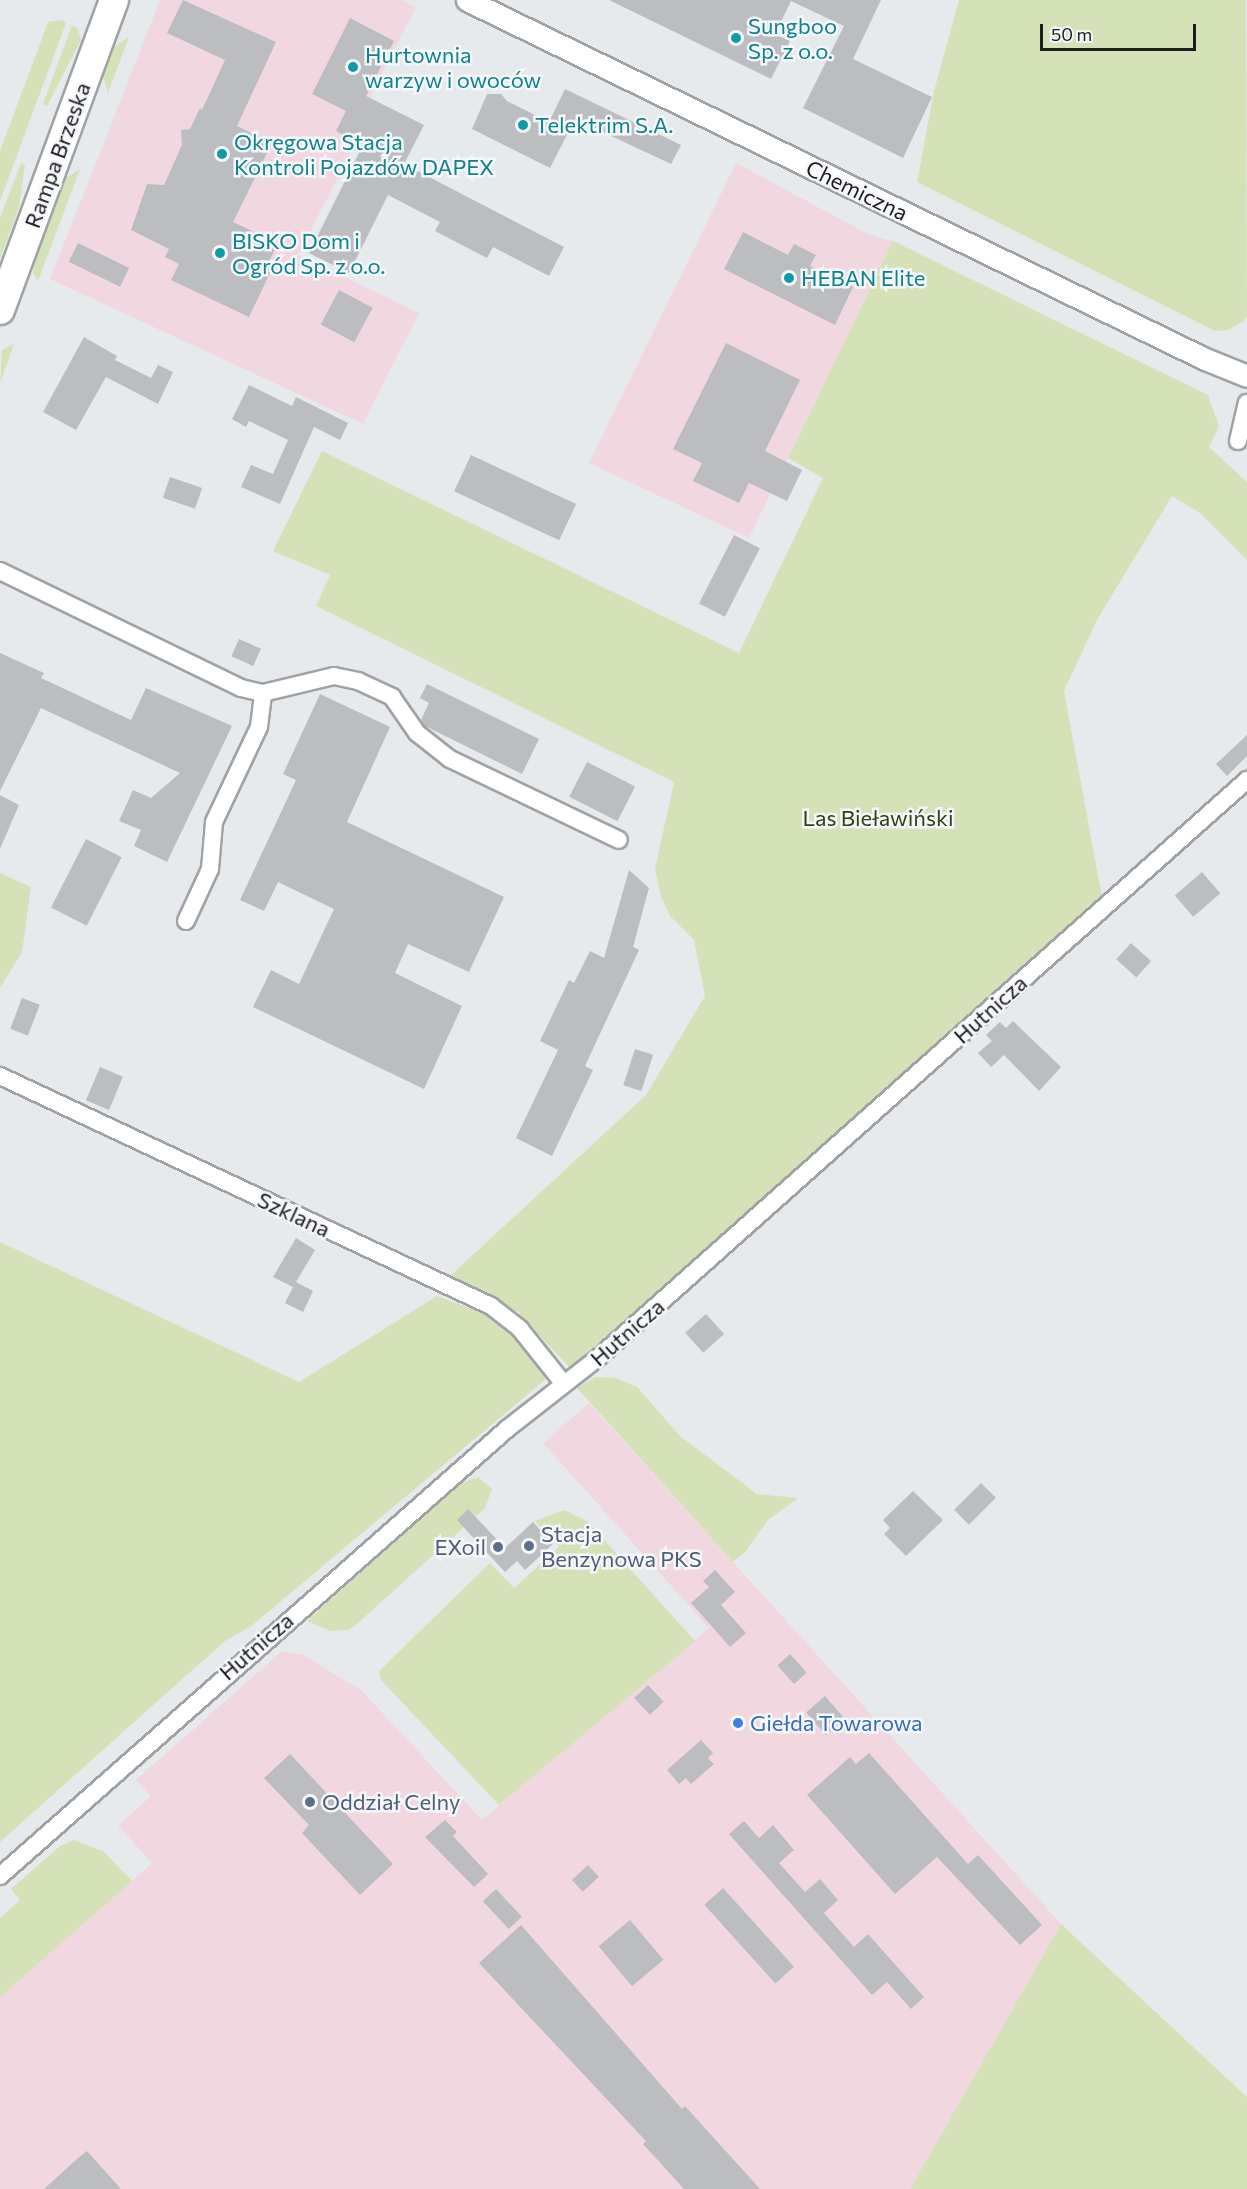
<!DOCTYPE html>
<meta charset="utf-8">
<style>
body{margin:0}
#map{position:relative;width:1247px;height:2189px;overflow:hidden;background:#e7eaed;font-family:Commissioner,sans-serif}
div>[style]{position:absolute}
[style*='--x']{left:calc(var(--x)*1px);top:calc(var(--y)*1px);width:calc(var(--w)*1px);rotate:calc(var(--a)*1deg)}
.commercial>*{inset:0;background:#f1d8e0}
.green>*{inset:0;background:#d5e2b8}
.building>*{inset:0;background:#bbbdc1;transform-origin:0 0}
.roads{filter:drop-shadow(2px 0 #a0a2a5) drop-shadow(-2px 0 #a0a2a5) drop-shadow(0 2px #a0a2a5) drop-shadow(0 -2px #a0a2a5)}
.minor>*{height:16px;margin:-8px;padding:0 8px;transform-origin:8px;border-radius:8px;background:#fff}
.tertiary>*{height:21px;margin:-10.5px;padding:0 10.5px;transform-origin:10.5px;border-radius:10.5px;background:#fff}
.trunk>*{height:28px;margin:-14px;padding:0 14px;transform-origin:14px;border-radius:14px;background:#fff}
.dots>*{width:16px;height:16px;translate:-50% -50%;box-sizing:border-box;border:3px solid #f5f7fb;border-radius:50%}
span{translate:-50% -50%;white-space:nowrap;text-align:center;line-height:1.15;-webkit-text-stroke:5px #f5f7fb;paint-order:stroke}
.culture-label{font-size:22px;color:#0d838f}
.left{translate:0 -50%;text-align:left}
.street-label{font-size:22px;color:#1c1d1e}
.park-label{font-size:22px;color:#333e12}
.service-label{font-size:22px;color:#4e5e75}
.right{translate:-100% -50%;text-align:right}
.shop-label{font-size:22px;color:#366cbe}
.scale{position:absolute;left:1040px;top:24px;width:156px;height:27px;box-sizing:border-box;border:3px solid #1c1d1e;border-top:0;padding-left:8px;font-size:18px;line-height:21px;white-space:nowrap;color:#1c1d1e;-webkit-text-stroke:4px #f5f7fb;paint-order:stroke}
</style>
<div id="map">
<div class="commercial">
<i style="clip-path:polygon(160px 0,401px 0,416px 7px,365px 107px,369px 117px,298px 255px,419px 313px,363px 424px,50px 279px)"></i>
<i style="clip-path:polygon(736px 163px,870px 235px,893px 241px,749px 538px,589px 463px)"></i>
<i style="clip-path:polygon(589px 1403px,1061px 1924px,910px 2189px,0 2189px,0 1997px,152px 1863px,118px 1826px,151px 1796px,136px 1780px,282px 1651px,303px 1655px,361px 1690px,482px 1820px,709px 1628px,543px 1443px)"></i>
</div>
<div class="green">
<i style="clip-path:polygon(959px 0,1246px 0,1247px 316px,1244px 321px,1228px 330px,1215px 331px,917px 182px,934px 91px)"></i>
<i style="clip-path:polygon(62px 20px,66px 23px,0 201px,0 151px,48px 22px)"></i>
<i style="clip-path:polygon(72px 25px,78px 29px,81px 40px,47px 106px,43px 104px)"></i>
<i style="clip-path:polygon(129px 37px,108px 93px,103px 76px,114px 47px)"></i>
<i style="clip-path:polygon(21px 163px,25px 165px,19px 207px,0 259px,0 218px)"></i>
<i style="clip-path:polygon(80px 169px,38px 281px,33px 273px,34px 262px,64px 179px)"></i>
<i style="clip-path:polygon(893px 241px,1208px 395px,1219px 426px,1209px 447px,1247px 482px,1247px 560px,1200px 513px,1172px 496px,1097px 620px,1064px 691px,1102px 897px,570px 1368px,518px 1312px,450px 1276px,646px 1095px,705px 996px,694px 940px,670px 916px,661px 897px,655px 869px,674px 782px,316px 606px,330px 575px,273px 551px,322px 451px,739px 653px,823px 478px,788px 458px)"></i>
<i style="clip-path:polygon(14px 344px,0 383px,2px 350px)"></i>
<i style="clip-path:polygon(0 873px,31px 887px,22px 952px,0 988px)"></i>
<i style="clip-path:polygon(0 1242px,299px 1382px,437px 1296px,496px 1318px,529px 1352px,546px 1379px,250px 1627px,225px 1641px,0 1842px)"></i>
<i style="clip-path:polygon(595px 1377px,616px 1378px,637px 1387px,680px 1436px,757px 1494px,798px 1498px,768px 1520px,744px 1553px,733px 1562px,577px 1388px)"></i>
<i style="clip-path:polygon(478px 1477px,492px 1489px,485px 1508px,357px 1624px,348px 1630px,330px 1631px,307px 1621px,459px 1484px)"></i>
<i style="clip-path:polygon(564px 1510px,587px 1521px,695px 1641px,499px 1805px,381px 1680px,379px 1671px,490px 1563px,514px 1588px,559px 1547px,535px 1521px)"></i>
<i style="clip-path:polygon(74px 1840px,103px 1851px,132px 1881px,0 1997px,0 1918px,20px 1900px,11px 1889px,60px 1846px)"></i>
<i style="clip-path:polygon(1061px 1924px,1247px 2097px,1247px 2189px,910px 2189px)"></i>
</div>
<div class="building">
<i style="clip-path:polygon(183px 0,276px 42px,237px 126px,272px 143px,233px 222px,278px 243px,266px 268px,271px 271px,249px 317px,171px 280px,179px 264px,165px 257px,169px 249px,131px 230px,147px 184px,164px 185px,182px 145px,181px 130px,190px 129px,200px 108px,202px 110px,225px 60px,167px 33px)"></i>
<i style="clip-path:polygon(609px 0,881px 0,853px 59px,932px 97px,903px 158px,803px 108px,844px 26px,791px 1px,775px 34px,790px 41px,771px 79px)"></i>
<i style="clip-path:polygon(350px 18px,394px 41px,366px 96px,424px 125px,404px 164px,564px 247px,549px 276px,493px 247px,487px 258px,435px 231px,440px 222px,388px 195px,349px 273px,309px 253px,363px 145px,336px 131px,346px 111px,312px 94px)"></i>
<i style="clip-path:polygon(565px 89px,681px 145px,671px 164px,575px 119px,550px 168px,472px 129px,487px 94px,501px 94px,507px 101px,549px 122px)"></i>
<i style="clip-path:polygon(743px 232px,788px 255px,794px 244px,816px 255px,810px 266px,853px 287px,835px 325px,724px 269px)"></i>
<i style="left:78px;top:243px;width:57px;height:21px;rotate:26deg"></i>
<i style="left:339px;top:290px;width:38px;height:39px;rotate:28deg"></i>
<i style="clip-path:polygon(84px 337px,117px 356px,115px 360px,151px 378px,158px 365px,173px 372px,158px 404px,106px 377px,76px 430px,43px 412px)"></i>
<i style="clip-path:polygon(726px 343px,800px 380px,765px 451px,802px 470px,787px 501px,749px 483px,739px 503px,693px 481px,702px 463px,673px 449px)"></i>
<i style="clip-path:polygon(249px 385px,292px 406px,296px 397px,348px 423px,340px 440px,314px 427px,280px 504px,241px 487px,251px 465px,273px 474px,288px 440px,249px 421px,246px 427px,232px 419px)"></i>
<i style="left:471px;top:455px;width:116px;height:40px;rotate:25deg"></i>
<i style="left:170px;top:477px;width:34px;height:22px;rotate:19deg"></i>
<i style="left:734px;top:535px;width:29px;height:77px;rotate:27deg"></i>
<i style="left:239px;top:639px;width:24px;height:19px;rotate:24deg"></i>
<i style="clip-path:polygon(0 653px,44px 673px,41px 678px,131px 720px,146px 688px,232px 726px,167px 862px,134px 846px,141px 830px,119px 821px,133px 790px,151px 798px,180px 773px,41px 708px,0 791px)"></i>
<i style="clip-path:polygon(427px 684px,539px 739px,522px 774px,425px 726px,421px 720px,429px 703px,420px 698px)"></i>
<i style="clip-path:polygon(320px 694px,390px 727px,347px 822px,504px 897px,469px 972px,408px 944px,395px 973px,462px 1006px,424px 1089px,253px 1007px,271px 970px,299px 984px,334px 909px,278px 882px,264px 911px,240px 900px,296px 780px,283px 774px)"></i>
<i style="clip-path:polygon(1247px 735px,1247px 756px,1227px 776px,1216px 764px)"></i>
<i style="left:587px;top:762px;width:54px;height:39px;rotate:27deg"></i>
<i style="clip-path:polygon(0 795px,19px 805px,0 849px)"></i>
<i style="left:86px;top:839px;width:40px;height:77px;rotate:27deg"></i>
<i style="clip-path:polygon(629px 870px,649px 888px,633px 947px,639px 950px,585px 1066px,593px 1070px,552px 1156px,516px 1138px,558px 1050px,540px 1041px,569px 980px,574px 983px,590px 951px,604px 958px)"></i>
<i style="left:1202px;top:872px;width:28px;height:36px;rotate:49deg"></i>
<i style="left:1131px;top:943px;width:27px;height:22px;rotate:42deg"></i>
<i style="left:22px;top:998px;width:19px;height:33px;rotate:21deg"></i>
<i style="clip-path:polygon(1013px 1021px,1061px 1067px,1039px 1091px,1004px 1055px,991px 1067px,978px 1053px,992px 1041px,986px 1035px,1000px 1022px,1006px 1028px)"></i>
<i style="left:635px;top:1049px;width:19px;height:38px;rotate:18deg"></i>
<i style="left:100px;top:1067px;width:25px;height:36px;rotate:23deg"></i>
<i style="clip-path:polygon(296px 1238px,315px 1250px,296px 1282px,313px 1291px,303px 1312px,285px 1303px,293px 1287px,273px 1277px)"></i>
<i style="left:706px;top:1314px;width:27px;height:28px;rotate:48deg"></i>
<i style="left:981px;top:1483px;width:21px;height:38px;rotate:45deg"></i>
<i style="clip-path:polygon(913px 1491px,943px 1520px,906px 1556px,884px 1534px,890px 1528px,883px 1520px)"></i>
<i style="clip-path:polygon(468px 1509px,505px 1548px,533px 1522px,553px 1544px,525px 1570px,517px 1561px,505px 1572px,457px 1520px)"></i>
<i style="clip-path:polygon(715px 1570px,735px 1592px,721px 1605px,746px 1633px,730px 1647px,691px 1603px,709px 1587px,703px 1581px)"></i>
<i style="left:790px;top:1654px;width:25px;height:17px;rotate:48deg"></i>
<i style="left:648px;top:1685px;width:23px;height:19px;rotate:47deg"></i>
<i style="left:825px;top:1696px;width:30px;height:25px;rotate:49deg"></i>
<i style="clip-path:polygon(701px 1740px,713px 1753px,708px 1758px,714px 1764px,691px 1784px,686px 1778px,679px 1784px,667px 1770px)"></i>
<i style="clip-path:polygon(869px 1753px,968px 1864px,978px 1855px,1042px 1925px,1020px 1945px,937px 1857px,895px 1894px,807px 1795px,850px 1757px,856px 1764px)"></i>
<i style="clip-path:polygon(290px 1754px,393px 1864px,360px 1895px,302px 1833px,309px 1825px,264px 1778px)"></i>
<i style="clip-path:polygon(445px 1820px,457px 1832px,453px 1836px,488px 1874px,474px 1887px,425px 1837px)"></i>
<i style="clip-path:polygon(744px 1821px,759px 1838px,773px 1825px,794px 1850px,779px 1863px,805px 1892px,820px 1879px,838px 1900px,824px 1913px,854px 1947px,868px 1934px,924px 1997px,911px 2009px,887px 1982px,872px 1995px,849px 1969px,729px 1834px)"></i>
<i style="left:588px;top:1865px;width:16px;height:22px;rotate:47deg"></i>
<i style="left:723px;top:1888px;width:106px;height:25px;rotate:48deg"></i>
<i style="left:496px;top:1889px;width:38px;height:18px;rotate:47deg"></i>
<i style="left:630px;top:1920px;width:52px;height:41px;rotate:50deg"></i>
<i style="clip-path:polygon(521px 1925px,682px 2109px,685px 2106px,760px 2189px,684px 2189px,643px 2144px,646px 2141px,479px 1963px)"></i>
<i style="clip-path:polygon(87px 2151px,121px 2189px,44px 2189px,77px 2159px)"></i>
</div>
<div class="roads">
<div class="minor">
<i style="--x:1238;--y:441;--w:39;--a:-77"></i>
<i style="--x:0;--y:571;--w:268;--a:25.9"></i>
<i style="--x:241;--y:688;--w:23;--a:13"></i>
<i style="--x:263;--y:693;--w:73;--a:-13.5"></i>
<i style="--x:334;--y:676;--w:25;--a:12"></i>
<i style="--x:358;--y:681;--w:38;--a:25"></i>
<i style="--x:392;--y:697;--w:44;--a:55.2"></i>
<i style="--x:417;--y:733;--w:42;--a:38.2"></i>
<i style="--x:450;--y:759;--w:187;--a:25.6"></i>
<i style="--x:186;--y:921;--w:57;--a:-65.2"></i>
<i style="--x:210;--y:869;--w:47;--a:-85.1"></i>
<i style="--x:214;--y:822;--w:105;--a:-64.7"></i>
<i style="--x:259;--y:727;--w:34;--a:-83"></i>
<i style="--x:0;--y:1076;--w:542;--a:25.1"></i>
<i style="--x:491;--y:1306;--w:37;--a:38"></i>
<i style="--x:520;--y:1329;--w:70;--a:51.3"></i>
<i style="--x:0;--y:1876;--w:676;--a:-41.4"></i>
<i style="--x:507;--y:1429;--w:117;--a:-38"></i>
<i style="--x:599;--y:1357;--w:868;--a:-41.68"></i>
</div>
<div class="tertiary">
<i style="--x:467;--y:0;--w:821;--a:25.94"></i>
<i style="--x:1205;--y:359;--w:45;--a:22"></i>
</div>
<div class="trunk">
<i style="--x:0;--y:310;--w:330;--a:-69.8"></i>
</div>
</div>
<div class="dots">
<i style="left:736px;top:38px;background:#0f9aa8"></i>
<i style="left:353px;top:67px;background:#0f9aa8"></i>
<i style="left:523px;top:125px;background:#0f9aa8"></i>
<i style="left:222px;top:154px;background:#0f9aa8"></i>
<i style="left:220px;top:253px;background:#0f9aa8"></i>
<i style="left:789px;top:278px;background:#0f9aa8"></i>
<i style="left:529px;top:1546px;background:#5c6f8a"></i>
<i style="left:498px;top:1547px;background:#5c6f8a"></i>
<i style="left:738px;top:1723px;background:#3f7fe0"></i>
<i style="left:310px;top:1802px;background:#5c6f8a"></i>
</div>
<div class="culture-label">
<span class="left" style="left:748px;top:38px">Sungboo<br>Sp. z o.o.</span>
<span class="left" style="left:365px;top:67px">Hurtownia<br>warzyw i owoców</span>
<span class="left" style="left:535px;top:125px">Telektrim S.A.</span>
<span class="left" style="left:234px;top:154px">Okręgowa Stacja<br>Kontroli Pojazdów DAPEX</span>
<span class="left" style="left:232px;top:253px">BISKO Dom i<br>Ogród Sp. z o.o.</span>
<span class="left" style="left:801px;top:278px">HEBAN Elite</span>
</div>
<div class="street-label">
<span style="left:57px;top:155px;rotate:-70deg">Rampa Brzeska</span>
<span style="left:857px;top:190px;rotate:26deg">Chemiczna</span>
<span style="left:990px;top:1009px;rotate:-42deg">Hutnicza</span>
<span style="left:294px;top:1214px;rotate:25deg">Szklana</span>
<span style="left:627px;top:1332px;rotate:-41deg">Hutnicza</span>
<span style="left:256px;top:1646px;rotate:-41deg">Hutnicza</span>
</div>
<div class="park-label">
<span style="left:878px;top:818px">Las Bieławiński</span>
</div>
<div class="service-label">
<span class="left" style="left:541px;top:1546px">Stacja<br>Benzynowa PKS</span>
<span class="right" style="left:486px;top:1547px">EXoil</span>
<span class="left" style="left:322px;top:1802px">Oddział Celny</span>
</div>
<div class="shop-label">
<span class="left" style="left:750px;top:1723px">Giełda Towarowa</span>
</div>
<div class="scale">50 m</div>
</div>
